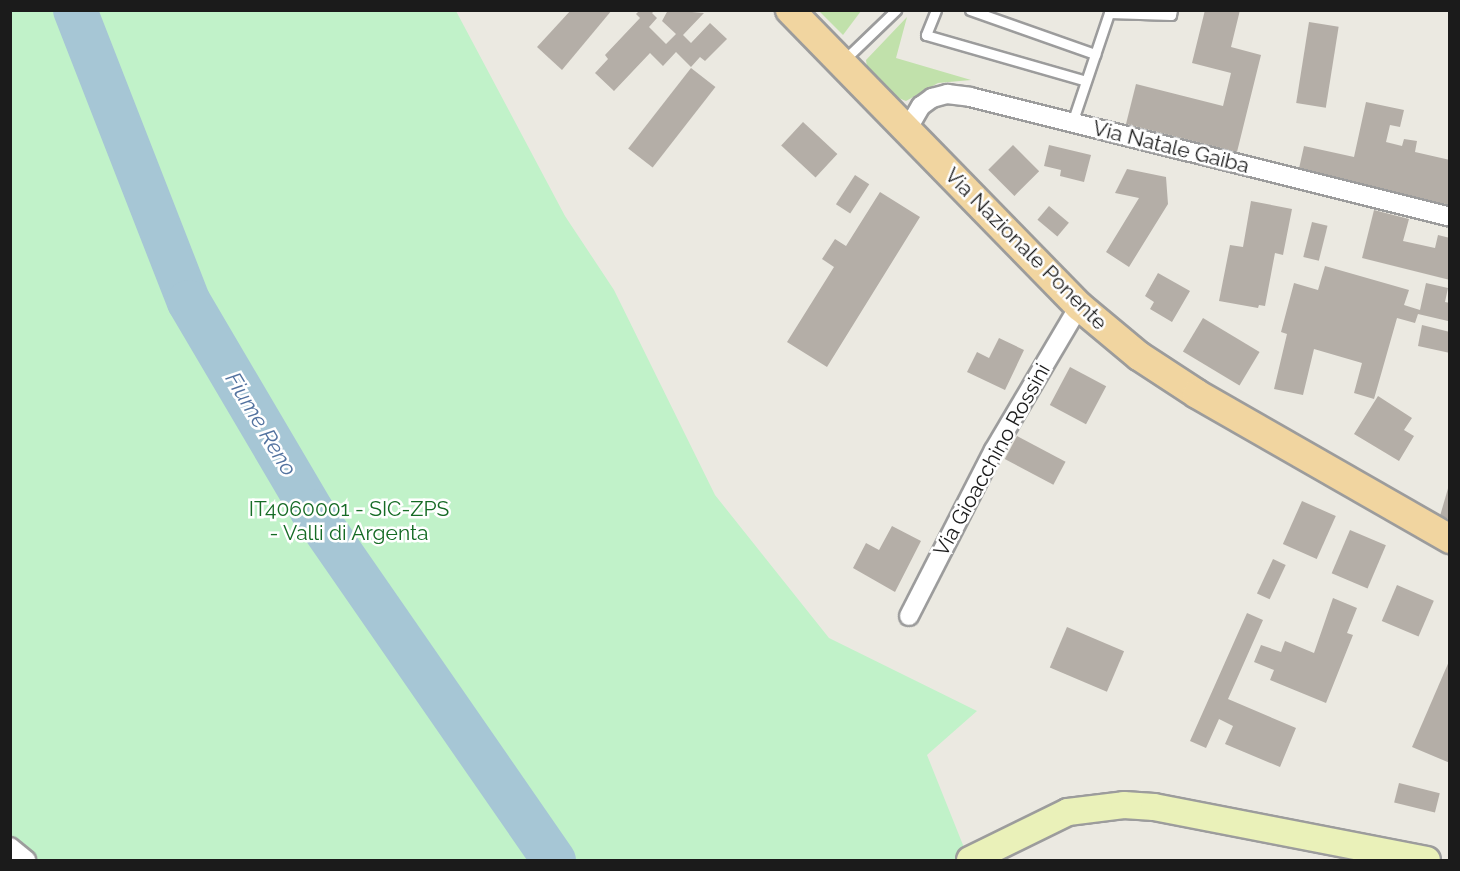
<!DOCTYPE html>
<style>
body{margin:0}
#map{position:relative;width:1460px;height:871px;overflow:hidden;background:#ebe9e1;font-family:Raleway,sans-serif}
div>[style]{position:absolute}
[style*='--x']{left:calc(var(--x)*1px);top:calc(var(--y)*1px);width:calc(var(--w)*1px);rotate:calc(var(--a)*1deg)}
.grass>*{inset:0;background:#c1e1ab}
.park>*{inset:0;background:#c1f2c9}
.river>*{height:44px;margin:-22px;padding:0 22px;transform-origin:22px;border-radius:22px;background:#a6c6d5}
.building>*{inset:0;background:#b4aea7;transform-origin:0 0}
.roads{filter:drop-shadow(2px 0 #9c9c9c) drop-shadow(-2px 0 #9c9c9c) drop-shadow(0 2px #9c9c9c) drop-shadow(0 -2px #9c9c9c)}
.service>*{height:9px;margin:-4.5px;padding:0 4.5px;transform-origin:4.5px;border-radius:4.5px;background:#fff}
.minor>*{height:18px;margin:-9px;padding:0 9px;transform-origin:9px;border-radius:9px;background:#fff}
.secondary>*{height:26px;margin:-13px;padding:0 13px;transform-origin:13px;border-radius:13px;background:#eaf1b9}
.primary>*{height:28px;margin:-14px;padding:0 14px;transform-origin:14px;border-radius:14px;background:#f1d5a0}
span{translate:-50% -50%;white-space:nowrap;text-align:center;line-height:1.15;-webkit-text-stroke:5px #fff;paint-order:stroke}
.street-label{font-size:21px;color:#1b1b1b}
.park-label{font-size:21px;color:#166b25}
.water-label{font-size:22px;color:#52729f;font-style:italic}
.frame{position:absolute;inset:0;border:12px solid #1b1b1b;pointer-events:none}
</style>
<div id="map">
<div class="grass">
<i style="clip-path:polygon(819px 11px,861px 11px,843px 35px)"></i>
<i style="clip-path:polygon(907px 17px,896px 58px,971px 80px,938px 83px,906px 101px,896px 97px,867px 67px,866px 60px)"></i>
</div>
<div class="park">
<i style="clip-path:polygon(10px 11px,456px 11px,565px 216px,614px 290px,715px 495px,829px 638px,977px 711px,927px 755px,969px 860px,11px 860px)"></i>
</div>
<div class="river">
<i style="--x:75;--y:10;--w:313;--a:68.7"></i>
<i style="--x:189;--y:302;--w:243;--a:59.5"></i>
<i style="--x:312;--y:511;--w:425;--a:55.3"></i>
</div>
<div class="building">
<i style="clip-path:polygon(571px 10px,612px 10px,562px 70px,537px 47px)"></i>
<i style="clip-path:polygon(640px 10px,655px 10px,652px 13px,657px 18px,649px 27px,666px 44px,676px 34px,662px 21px,668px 10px,704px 13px,683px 35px,691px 43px,710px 23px,727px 39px,705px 61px,700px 57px,691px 67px,676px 52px,663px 66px,650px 53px,614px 91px,595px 73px,608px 59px,605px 55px,640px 18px,636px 14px)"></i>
<i style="clip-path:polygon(1205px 10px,1240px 10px,1231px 47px,1261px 55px,1237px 152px,1126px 124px,1136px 84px,1223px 106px,1231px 73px,1192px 63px)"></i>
<i style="left:1309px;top:22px;width:30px;height:82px;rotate:9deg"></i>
<i style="left:691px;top:68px;width:31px;height:102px;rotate:38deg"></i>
<i style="clip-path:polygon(1366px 102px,1404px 110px,1400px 127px,1390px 125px,1386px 142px,1402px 146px,1404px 139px,1417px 141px,1415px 152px,1450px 160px,1450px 205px,1298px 173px,1304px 146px,1354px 157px)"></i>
<i style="left:803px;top:122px;width:47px;height:32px;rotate:43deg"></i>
<i style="left:1013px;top:145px;width:37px;height:35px;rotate:45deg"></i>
<i style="clip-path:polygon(1049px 145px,1091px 155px,1084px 182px,1060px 176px,1061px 170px,1044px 166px)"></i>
<i style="clip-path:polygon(1127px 169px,1166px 177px,1168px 204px,1129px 267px,1106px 252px,1139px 198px,1115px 193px)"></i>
<i style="left:855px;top:175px;width:17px;height:35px;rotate:33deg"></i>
<i style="clip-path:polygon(880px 192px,920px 217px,827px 367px,787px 342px,834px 267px,822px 259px,835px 239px,846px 246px)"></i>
<i style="clip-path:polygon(1251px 201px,1292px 209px,1283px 255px,1275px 253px,1265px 306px,1259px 305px,1258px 308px,1219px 301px,1230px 245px,1243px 247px)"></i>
<i style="left:1049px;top:206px;width:26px;height:18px;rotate:40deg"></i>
<i style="clip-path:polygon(1374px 210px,1409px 219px,1403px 241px,1435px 248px,1438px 235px,1450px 238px,1450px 280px,1362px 258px)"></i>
<i style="left:1312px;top:222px;width:16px;height:36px;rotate:14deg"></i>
<i style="clip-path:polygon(1325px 266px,1409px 290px,1404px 305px,1420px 310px,1426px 283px,1448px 288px,1445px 302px,1450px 303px,1448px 321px,1418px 314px,1415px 323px,1397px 318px,1374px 399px,1354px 393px,1362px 363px,1314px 349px,1303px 395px,1274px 389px,1287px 334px,1281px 332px,1294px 283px,1318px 290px)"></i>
<i style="clip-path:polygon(1158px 273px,1190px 291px,1172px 322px,1150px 309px,1154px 302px,1145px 296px)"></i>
<i style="left:1203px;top:318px;width:66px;height:39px;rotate:31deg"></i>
<i style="clip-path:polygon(1422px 325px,1450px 332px,1450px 353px,1418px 346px)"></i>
<i style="clip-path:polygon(999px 338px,1024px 350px,1005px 390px,967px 372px,977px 352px,989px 358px)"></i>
<i style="left:1070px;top:367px;width:41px;height:43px;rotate:28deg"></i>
<i style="clip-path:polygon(1378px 396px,1412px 418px,1404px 430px,1414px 436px,1399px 461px,1354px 434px)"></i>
<i style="left:1017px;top:436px;width:55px;height:26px;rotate:28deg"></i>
<i style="clip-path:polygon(1449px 485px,1450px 485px,1450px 519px,1440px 516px)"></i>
<i style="left:1302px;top:501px;width:37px;height:47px;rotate:24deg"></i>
<i style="clip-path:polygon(892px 526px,921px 541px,895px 592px,853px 568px,866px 543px,879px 550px)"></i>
<i style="left:1350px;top:530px;width:39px;height:47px;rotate:23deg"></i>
<i style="left:1273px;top:559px;width:14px;height:38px;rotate:25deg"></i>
<i style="left:1397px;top:585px;width:40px;height:39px;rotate:23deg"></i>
<i style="clip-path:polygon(1333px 598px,1357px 608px,1347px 633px,1353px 635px,1326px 703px,1270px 680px,1274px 670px,1254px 662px,1261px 645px,1281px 652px,1285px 641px,1314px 653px)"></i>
<i style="clip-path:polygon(1247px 613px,1263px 620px,1228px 699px,1296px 728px,1280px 767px,1225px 744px,1233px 726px,1219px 719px,1206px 748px,1190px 741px)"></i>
<i style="left:1067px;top:627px;width:62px;height:44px;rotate:23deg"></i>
<i style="clip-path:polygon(1450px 659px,1450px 763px,1412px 747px)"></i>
<i style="left:1399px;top:783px;width:42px;height:20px;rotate:14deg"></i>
</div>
<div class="roads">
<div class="service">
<i style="--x:936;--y:10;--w:27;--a:112"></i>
<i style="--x:926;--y:35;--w:166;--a:16"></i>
<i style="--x:970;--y:10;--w:133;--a:19.4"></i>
<i style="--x:1109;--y:13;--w:62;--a:1.8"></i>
<i style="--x:1171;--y:15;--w:5;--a:-79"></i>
<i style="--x:843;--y:61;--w:74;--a:-43.9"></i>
<i style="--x:1072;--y:123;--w:119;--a:-71.4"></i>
</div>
<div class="minor">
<i style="--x:907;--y:130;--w:28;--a:-60"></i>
<i style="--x:921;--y:106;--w:14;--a:-36"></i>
<i style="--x:932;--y:98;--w:16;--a:-15"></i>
<i style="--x:947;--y:94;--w:23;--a:7"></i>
<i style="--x:970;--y:97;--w:495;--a:14"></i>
<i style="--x:909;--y:616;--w:186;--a:-62.9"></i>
<i style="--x:994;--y:450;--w:167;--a:-59.4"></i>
<i style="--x:10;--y:847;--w:21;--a:39"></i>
</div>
<div class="secondary">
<i style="--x:970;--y:860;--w:109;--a:-26.1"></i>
<i style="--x:1068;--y:812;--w:56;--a:-7.1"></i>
<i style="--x:1124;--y:805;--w:30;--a:4"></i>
<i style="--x:1154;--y:807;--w:278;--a:11"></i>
</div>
<div class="primary">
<i style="--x:790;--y:10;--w:414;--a:45.7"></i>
<i style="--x:1079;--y:306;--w:78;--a:39.8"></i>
<i style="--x:1139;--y:356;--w:69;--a:33.2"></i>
<i style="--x:1197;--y:394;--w:292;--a:29.8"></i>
</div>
</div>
<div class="street-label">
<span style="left:1171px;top:147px;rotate:14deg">Via Natale Gaiba</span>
<span style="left:1026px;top:249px;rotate:45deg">Via Nazionale Ponente</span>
<span style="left:992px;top:460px;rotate:-61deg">Via Gioacchino Rossini</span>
</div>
<div class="park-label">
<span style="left:349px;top:521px">IT4060001 - SIC-ZPS<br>- Valli di Argenta</span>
</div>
<div class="water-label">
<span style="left:261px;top:424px;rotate:59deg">Fiume Reno</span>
</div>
<div class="frame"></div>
</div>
